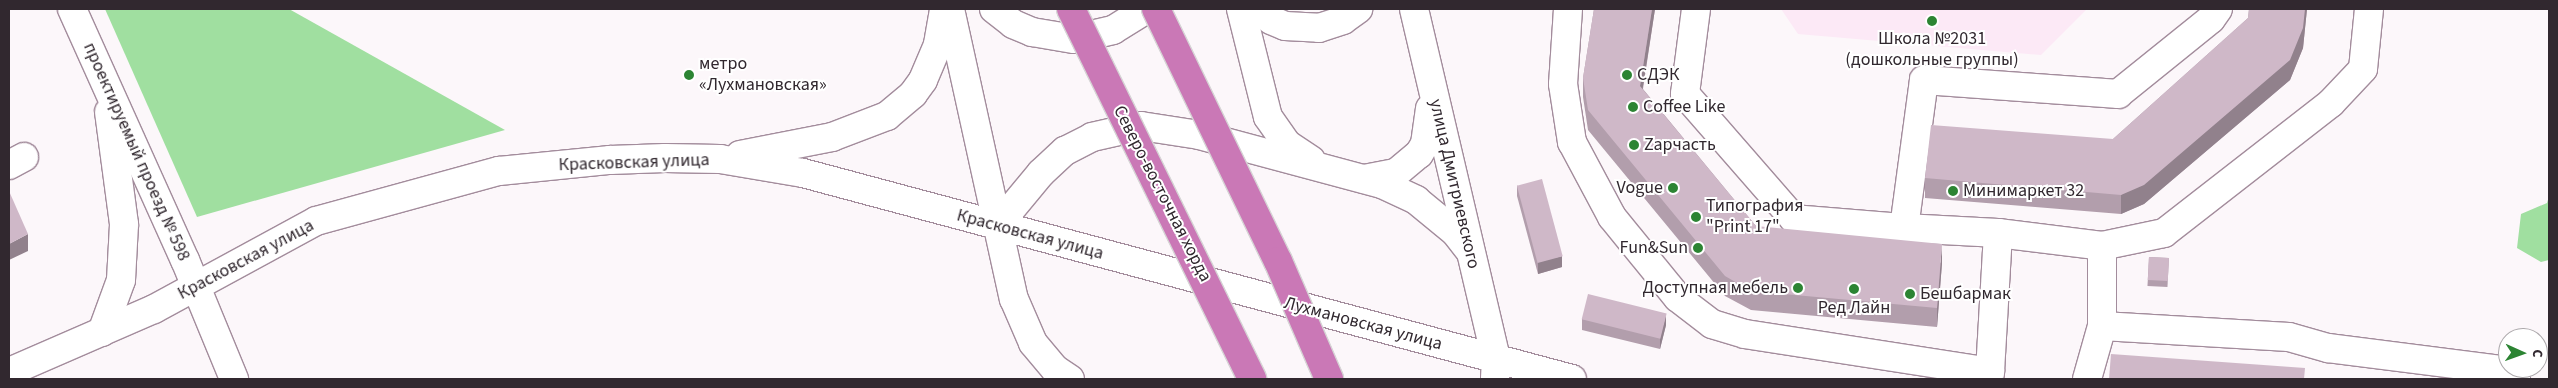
<!DOCTYPE html>
<meta charset="utf-8">
<style>
body{margin:0}
#map{position:relative;width:2558px;height:388px;overflow:hidden;background:#fcf7fa;font-family:"Source Sans 3",sans-serif}
div>[style]{position:absolute}
[style*='--x']{left:calc(var(--x)*1px);top:calc(var(--y)*1px);width:calc(var(--w)*1px);rotate:calc(var(--a)*1deg)}
.built>*{inset:0;background:#fce9f6}
.green>*{inset:0;background:#a0dfa0}
.roads{filter:drop-shadow(1px 0 #a38c9c) drop-shadow(-1px 0 #a38c9c) drop-shadow(0 1px #a38c9c) drop-shadow(0 -1px #a38c9c)}
.minor>*{height:28px;margin:-14px;padding:0 14px;transform-origin:14px;border-radius:14px;background:#fff}
.bridges{filter:drop-shadow(1px 0 #d6d4d5) drop-shadow(-1px 0 #d6d4d5) drop-shadow(0 1px #d6d4d5) drop-shadow(0 -1px #d6d4d5)}
.highway-bridge>*{height:28px;margin:-14px;padding:0 14px;transform-origin:14px;border-radius:14px;background:#ca78b6}
.wall>*{inset:0;background:#b29eac;transform-origin:0 0}
.shaded-wall>*{inset:0;background:#91818c}
.building>*{inset:0;background:#cfb8c8;transform-origin:0 0}
.dots>*{width:14px;height:14px;translate:-50% -50%;box-sizing:border-box;border:2px solid #fff;border-radius:50%}
span{translate:-50% -50%;white-space:nowrap;text-align:center;line-height:1.15;-webkit-text-stroke:4px #fff;paint-order:stroke}
.poi-label{font-size:18px;color:#31282f}
.left{translate:0 -50%;text-align:left}
.right{translate:-100% -50%;text-align:right}
.street-label{font-size:18px;color:#31282f}
.frame{position:absolute;inset:0;border:10px solid #31282f;pointer-events:none}
.north{position:absolute;left:2498px;top:328px;width:50px;height:50px;box-sizing:border-box;background:#fff;border:1px solid #ada9ac;border-radius:50%;rotate:92deg;font-size:14px;font-weight:700;line-height:20px;text-align:center;color:#31282f}
.north::after{content:'';display:block;margin:auto;width:18px;height:22px;background:#2c8433;clip-path:polygon(50% 0,100% 100%,50% 72%,0 100%)}
</style>
<div id="map">
<div class="built">
<i style="clip-path:polygon(1781px 9px,2087px 9px,2041px 55px,1798px 34px)"></i>
</div>
<div class="green">
<i style="clip-path:polygon(105px 9px,289px 9px,505px 130px,197px 217px)"></i>
<i style="clip-path:polygon(2549px 196px,2549px 260px,2541px 262px,2517px 248px,2521px 214px,2547px 203px)"></i>
</div>
<div class="roads">
<div class="minor">
<i style="--x:72;--y:9;--w:275;--a:65.8"></i>
<i style="--x:185;--y:260;--w:129;--a:67.6"></i>
<i style="--x:950;--y:9;--w:297;--a:77.6"></i>
<i style="--x:1014;--y:299;--w:48;--a:66.6"></i>
<i style="--x:1033;--y:343;--w:34;--a:50"></i>
<i style="--x:1055;--y:369;--w:18;--a:34"></i>
<i style="--x:994;--y:9;--w:24;--a:38"></i>
<i style="--x:1013;--y:24;--w:21;--a:23"></i>
<i style="--x:1032;--y:32;--w:43;--a:9.5"></i>
<i style="--x:1074;--y:39;--w:40;--a:-13"></i>
<i style="--x:1113;--y:30;--w:40;--a:-32"></i>
<i style="--x:1241;--y:9;--w:111;--a:76"></i>
<i style="--x:1268;--y:117;--w:33;--a:55"></i>
<i style="--x:1287;--y:144;--w:29;--a:34"></i>
<i style="--x:1257;--y:9;--w:18;--a:38"></i>
<i style="--x:1271;--y:20;--w:15;--a:23"></i>
<i style="--x:1285;--y:26;--w:34;--a:3"></i>
<i style="--x:1319;--y:28;--w:25;--a:-18"></i>
<i style="--x:1343;--y:20;--w:19;--a:-36"></i>
<i style="--x:1414;--y:9;--w:359;--a:76.8"></i>
<i style="--x:1496;--y:359;--w:20;--a:93"></i>
<i style="--x:1568;--y:9;--w:75;--a:93.8"></i>
<i style="--x:1563;--y:84;--w:59;--a:81.2"></i>
<i style="--x:1572;--y:142;--w:85;--a:61.9"></i>
<i style="--x:1612;--y:217;--w:104;--a:50.8"></i>
<i style="--x:1678;--y:298;--w:43;--a:37.4"></i>
<i style="--x:1712;--y:324;--w:34;--a:17"></i>
<i style="--x:1745;--y:334;--w:248;--a:8.8"></i>
<i style="--x:1990;--y:372;--w:139;--a:-86.7"></i>
<i style="--x:1998;--y:233;--w:94;--a:-177"></i>
<i style="--x:1696;--y:9;--w:86;--a:97.4"></i>
<i style="--x:1685;--y:94;--w:166;--a:48.9"></i>
<i style="--x:1794;--y:219;--w:110;--a:4.7"></i>
<i style="--x:1904;--y:228;--w:149;--a:-82.3"></i>
<i style="--x:1924;--y:80;--w:195;--a:4.1"></i>
<i style="--x:2118;--y:94;--w:119;--a:-38.9"></i>
<i style="--x:2211;--y:19;--w:12;--a:-55"></i>
<i style="--x:2369;--y:9;--w:60;--a:95.7"></i>
<i style="--x:2363;--y:69;--w:47;--a:133.3"></i>
<i style="--x:2331;--y:103;--w:212;--a:142.1"></i>
<i style="--x:2164;--y:233;--w:63;--a:168.2"></i>
<i style="--x:2102;--y:246;--w:80;--a:90"></i>
<i style="--x:2102;--y:326;--w:187;--a:3.4"></i>
<i style="--x:2289;--y:337;--w:41;--a:15.8"></i>
<i style="--x:2328;--y:348;--w:176;--a:7.2"></i>
<i style="--x:2503;--y:370;--w:16;--a:35"></i>
<i style="--x:740;--y:155;--w:94;--a:-11.1"></i>
<i style="--x:832;--y:137;--w:59;--a:-20.9"></i>
<i style="--x:887;--y:116;--w:34;--a:-40"></i>
<i style="--x:913;--y:94;--w:17;--a:-54"></i>
<i style="--x:923;--y:80;--w:39;--a:-67"></i>
<i style="--x:938;--y:44;--w:36;--a:-80"></i>
<i style="--x:9;--y:165;--w:17;--a:-28"></i>
<i style="--x:1364;--y:179;--w:33;--a:-11"></i>
<i style="--x:1396;--y:173;--w:30;--a:-40"></i>
<i style="--x:1419;--y:154;--w:12;--a:-59"></i>
<i style="--x:1425;--y:144;--w:36;--a:-82"></i>
<i style="--x:997;--y:226;--w:69;--a:-50.3"></i>
<i style="--x:1041;--y:173;--w:33;--a:-43"></i>
<i style="--x:1065;--y:151;--w:30;--a:-27"></i>
<i style="--x:1092;--y:137;--w:50;--a:-12.7"></i>
<i style="--x:1141;--y:126;--w:59;--a:8.8"></i>
<i style="--x:1199;--y:135;--w:189;--a:15"></i>
<i style="--x:1382;--y:184;--w:38;--a:25"></i>
<i style="--x:1416;--y:200;--w:50;--a:39.4"></i>
<i style="--x:1455;--y:232;--w:24;--a:52"></i>
<i style="--x:1998;--y:233;--w:105;--a:7.1"></i>
<i style="--x:102;--y:332;--w:55;--a:-69.9"></i>
<i style="--x:121;--y:280;--w:56;--a:-86.9"></i>
<i style="--x:124;--y:224;--w:113;--a:-97.6"></i>
<i style="--x:9;--y:372;--w:158;--a:-23.5"></i>
<i style="--x:154;--y:309;--w:184;--a:-28.5"></i>
<i style="--x:316;--y:221;--w:190;--a:-15.3"></i>
<i style="--x:499;--y:171;--w:112;--a:-5.7"></i>
<i style="--x:610;--y:160;--w:55;--a:-2.1"></i>
<i style="--x:665;--y:158;--w:55;--a:1"></i>
<i style="--x:720;--y:159;--w:84;--a:9.6"></i>
<i style="--x:803;--y:173;--w:796;--a:15"></i>
<i style="--x:2087;--y:379;--w:55;--a:-74.2"></i>
</div>
</div>
<div class="bridges">
<div class="highway-bridge">
<i style="--x:1071;--y:9;--w:412;--a:63.9"></i>
<i style="--x:1156;--y:9;--w:280;--a:64.2"></i>
<i style="--x:1278;--y:261;--w:129;--a:66.6"></i>
</div>
</div>
<div class="wall">
<i style="clip-path:polygon(1594px 9px,1655px 9px,1643px 89px,1756px 226px,1942px 263px,1937px 327px,1751px 310px,1725px 296px,1588px 130px,1583px 97px,1583px 78px)"></i>
<i style="clip-path:polygon(2249px 9px,2307px 9px,2303px 48px,2290px 80px,2144px 204px,2121px 214px,1925px 198px,1925px 178px,2113px 139px,2248px 18px)"></i>
<i style="clip-path:polygon(1517px 185px,1562px 267px,1538px 274px,1517px 196px)"></i>
<i style="left:2149px;top:257px;width:20px;height:29px;rotate:3deg"></i>
<i style="clip-path:polygon(1582px 319px,1666px 325px,1660px 349px,1582px 330px)"></i>
</div>
<div class="shaded-wall">
<i style="clip-path:polygon(1652px 9px,1655px 9px,1640px 105px,1640px 86px)"></i>
<i style="clip-path:polygon(2305px 9px,2307px 9px,2303px 48px,2290px 80px,2144px 204px,2121px 214px,2121px 195px)"></i>
<i style="clip-path:polygon(28px 234px,28px 251px,9px 260px,9px 244px)"></i>
<i style="clip-path:polygon(1942px 244px,1942px 263px,1937px 327px,1937px 308px)"></i>
<i style="clip-path:polygon(1562px 256px,1562px 267px,1538px 274px,1538px 262px)"></i>
<i style="clip-path:polygon(1666px 314px,1666px 325px,1660px 349px,1660px 338px)"></i>
</div>
<div class="building">
<i style="clip-path:polygon(1594px 9px,1652px 9px,1640px 86px,1756px 226px,1942px 244px,1937px 308px,1751px 291px,1725px 276px,1588px 110px,1583px 78px)"></i>
<i style="clip-path:polygon(2249px 9px,2305px 9px,2303px 28px,2290px 60px,2144px 185px,2121px 195px,1925px 178px,1931px 125px,2113px 139px,2248px 18px)"></i>
<i style="left:1542px;top:179px;width:80px;height:26px;rotate:75deg"></i>
<i style="clip-path:polygon(9px 191px,28px 234px,9px 244px)"></i>
<i style="left:2149px;top:257px;width:20px;height:23px;rotate:3deg"></i>
<i style="left:1588px;top:294px;width:81px;height:26px;rotate:14deg"></i>
<i style="clip-path:polygon(2111px 354px,2305px 368px,2304px 379px,2109px 379px)"></i>
</div>
<div class="dots">
<i style="left:1932px;top:21px;background:#2c8433"></i>
<i style="left:689px;top:75px;background:#2c8433"></i>
<i style="left:1627px;top:75px;background:#2c8433"></i>
<i style="left:1633px;top:107px;background:#2c8433"></i>
<i style="left:1634px;top:145px;background:#2c8433"></i>
<i style="left:1673px;top:188px;background:#2c8433"></i>
<i style="left:1953px;top:191px;background:#2c8433"></i>
<i style="left:1696px;top:217px;background:#2c8433"></i>
<i style="left:1698px;top:248px;background:#2c8433"></i>
<i style="left:1798px;top:288px;background:#2c8433"></i>
<i style="left:1854px;top:289px;background:#2c8433"></i>
<i style="left:1910px;top:294px;background:#2c8433"></i>
</div>
<div class="poi-label">
<span style="left:1932px;top:50px">Школа №2031<br>(дошкольные группы)</span>
<span class="left" style="left:699px;top:75px">метро<br>«Лухмановская»</span>
<span class="left" style="left:1637px;top:75px">СДЭК</span>
<span class="left" style="left:1643px;top:107px">Coffee Like</span>
<span class="left" style="left:1644px;top:145px">Zapчасть</span>
<span class="right" style="left:1663px;top:188px">Vogue</span>
<span class="left" style="left:1963px;top:191px">Минимаркет 32</span>
<span class="left" style="left:1706px;top:217px">Типография<br>"Print 17"</span>
<span class="right" style="left:1688px;top:248px">Fun&amp;Sun</span>
<span class="right" style="left:1788px;top:288px">Доступная мебель</span>
<span class="left" style="left:1920px;top:294px">Бешбармак</span>
<span style="left:1854px;top:308px">Ред Лайн</span>
</div>
<div class="street-label">
<span style="left:136px;top:152px;rotate:66deg">проектируемый проезд № 598</span>
<span style="left:634px;top:163px;rotate:-2deg">Красковская улица</span>
<span style="left:1454px;top:184px;rotate:77deg">улица Дмитриевского</span>
<span style="left:1162px;top:194px;rotate:63deg">Северо-восточная хорда</span>
<span style="left:1030px;top:235px;rotate:15deg">Красковская улица</span>
<span style="left:246px;top:260px;rotate:-28deg">Красковская улица</span>
<span style="left:1363px;top:324px;rotate:15deg">Лухмановская улица</span>
</div>
<div class="frame"></div>
<div class="north">С</div>
</div>
